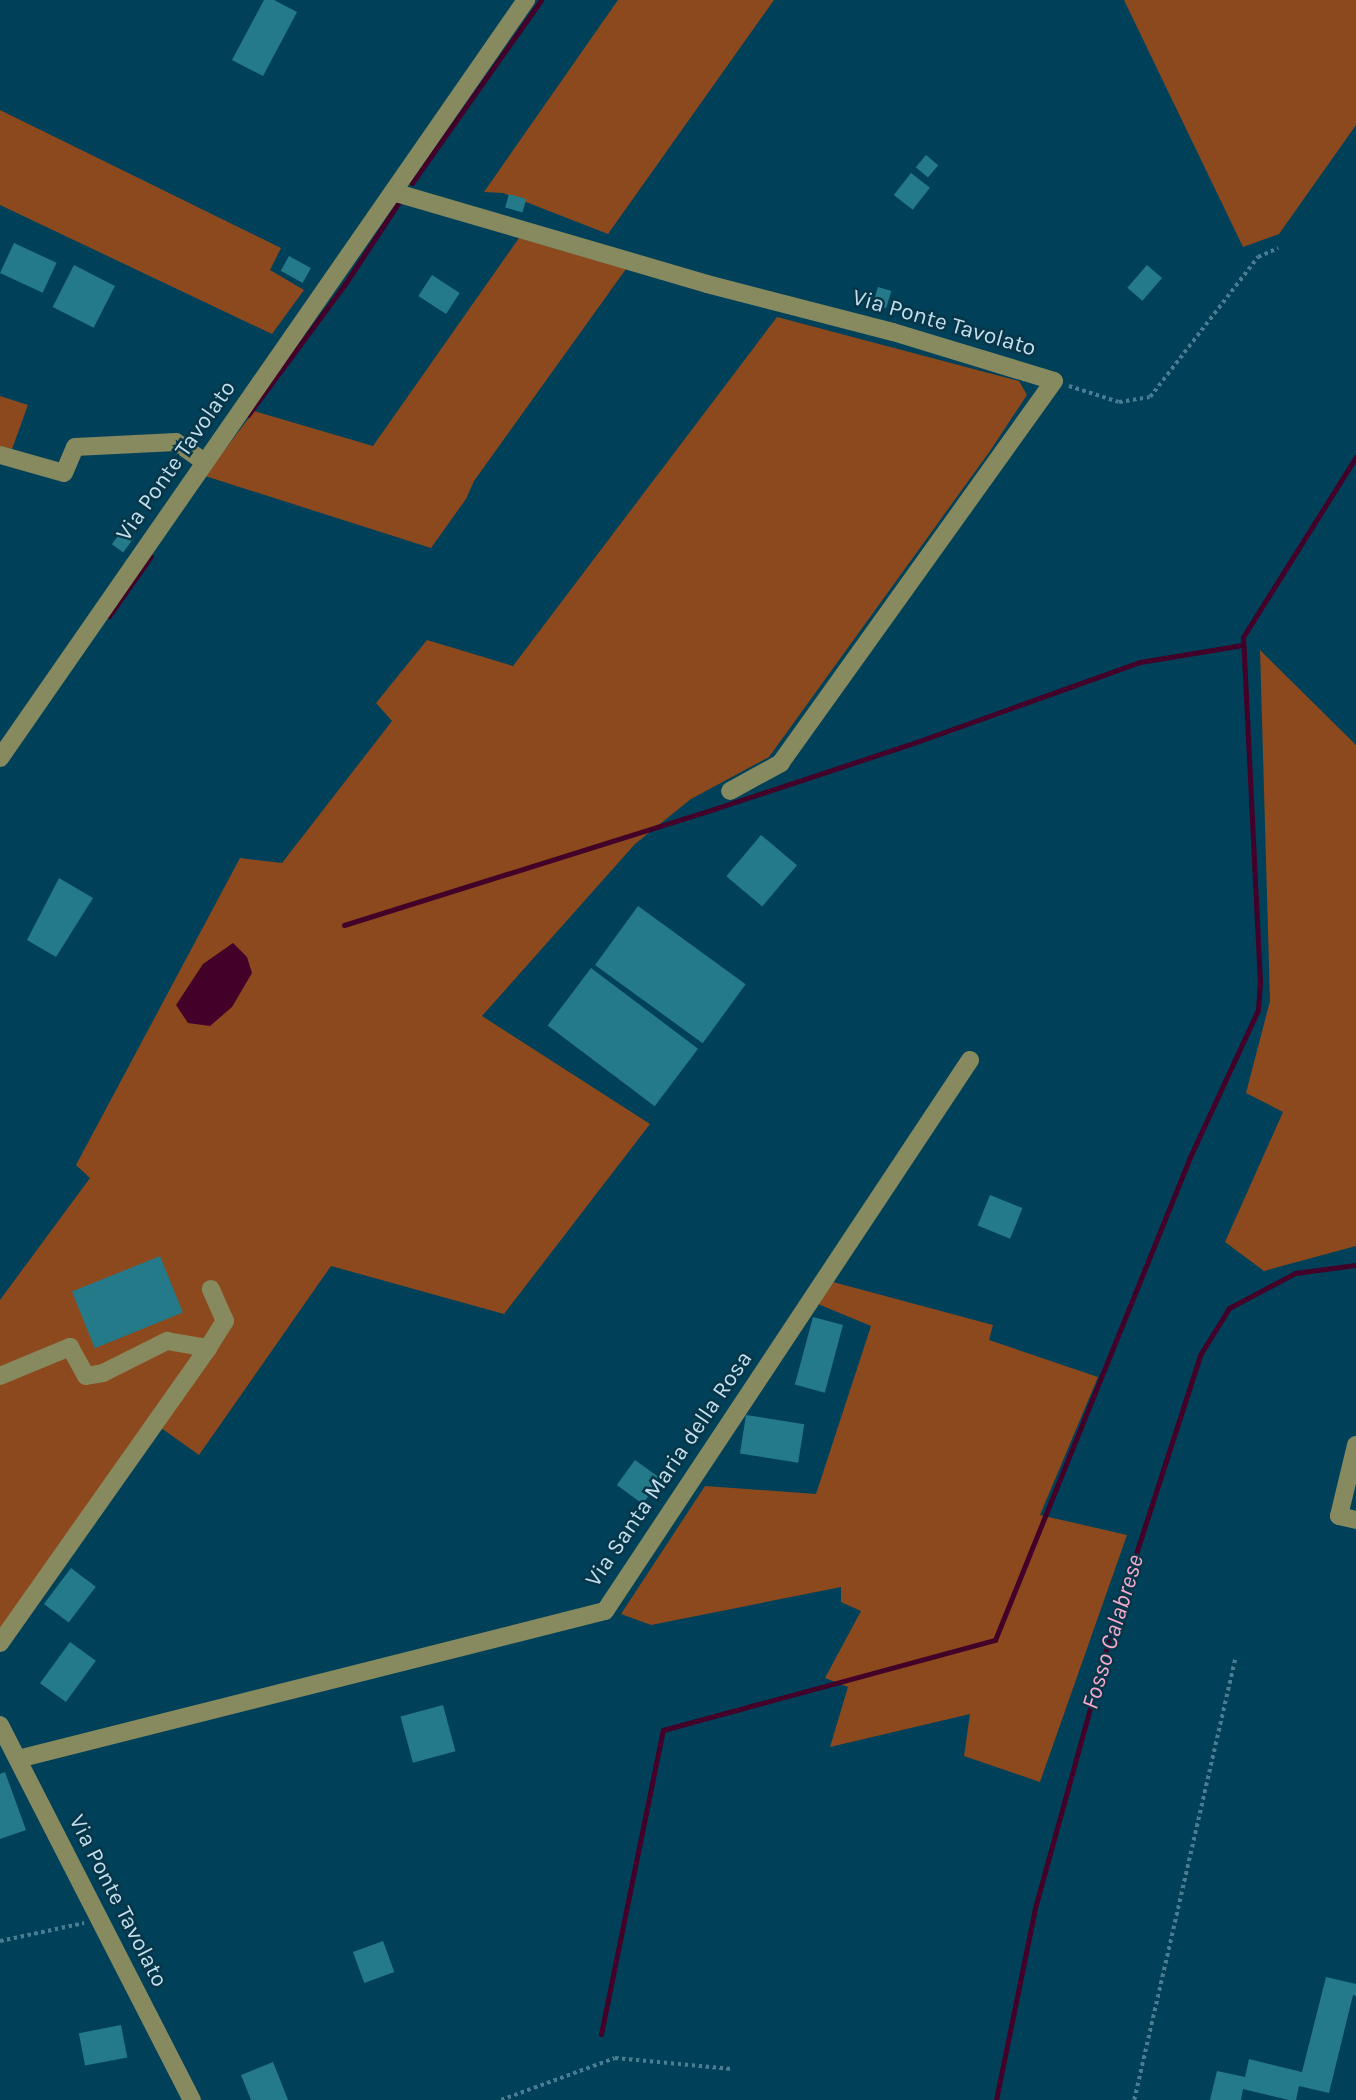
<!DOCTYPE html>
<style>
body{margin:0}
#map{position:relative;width:1356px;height:2100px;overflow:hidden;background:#004159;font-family:Karla,sans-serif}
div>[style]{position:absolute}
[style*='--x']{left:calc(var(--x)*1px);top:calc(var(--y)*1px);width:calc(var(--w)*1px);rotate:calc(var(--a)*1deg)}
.green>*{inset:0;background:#8b491d}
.water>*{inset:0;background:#430028}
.stream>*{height:5px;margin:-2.5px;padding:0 2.5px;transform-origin:2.5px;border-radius:2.5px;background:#430028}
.building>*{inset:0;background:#247a88;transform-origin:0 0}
.path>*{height:3.5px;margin-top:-1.75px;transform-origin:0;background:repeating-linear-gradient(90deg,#4a7d92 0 3.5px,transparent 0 7px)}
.minor>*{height:18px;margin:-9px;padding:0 9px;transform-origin:9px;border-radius:9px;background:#87895e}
span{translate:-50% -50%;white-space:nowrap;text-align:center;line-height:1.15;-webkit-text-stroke:5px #073648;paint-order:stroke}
.street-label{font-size:23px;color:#c3dfee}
.water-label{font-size:24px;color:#f6a9cc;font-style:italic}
</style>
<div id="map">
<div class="green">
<i style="clip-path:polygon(618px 0,774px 0,608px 234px,503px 193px,484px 192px)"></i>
<i style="clip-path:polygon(1124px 0,1356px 0,1356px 125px,1279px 234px,1243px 247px)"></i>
<i style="clip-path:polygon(0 110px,281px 248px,270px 270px,304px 290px,272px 334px,0 205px)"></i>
<i style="clip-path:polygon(519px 238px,626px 269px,474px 481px,466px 499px,431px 548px,205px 476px,254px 411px,373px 446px)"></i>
<i style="clip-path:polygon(777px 317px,1019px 381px,1027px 395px,990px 451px,769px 757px,691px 799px,635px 844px,482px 1016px,650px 1124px,504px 1314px,331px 1266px,199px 1455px,150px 1420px,0 1630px,0 1300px,90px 1178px,76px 1165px,240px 858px,282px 863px,392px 721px,376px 703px,427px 640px,513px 666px)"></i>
<i style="clip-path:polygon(0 396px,28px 405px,12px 449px,0 446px)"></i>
<i style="clip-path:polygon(1260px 650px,1356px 745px,1356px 1246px,1264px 1271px,1225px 1242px,1283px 1112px,1246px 1093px,1270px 1001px)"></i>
<i style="clip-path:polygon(833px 1282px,993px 1325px,989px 1340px,1098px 1377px,1040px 1515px,1127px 1535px,1040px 1782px,964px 1756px,970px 1714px,830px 1747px,848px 1687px,825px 1678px,861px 1611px,841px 1602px,841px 1587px,651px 1625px,621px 1614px,705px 1486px,816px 1494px,871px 1326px,818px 1304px)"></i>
</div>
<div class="water">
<i style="clip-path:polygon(233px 943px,247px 957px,252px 973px,232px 1007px,210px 1026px,188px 1023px,176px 1005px,203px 964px)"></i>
</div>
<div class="stream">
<i style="--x:412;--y:183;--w:224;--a:-54.8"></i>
<i style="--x:248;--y:415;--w:163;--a:-53.5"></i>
<i style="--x:345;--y:284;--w:98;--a:-56.6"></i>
<i style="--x:109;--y:616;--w:73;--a:-55"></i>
<i style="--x:344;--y:925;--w:391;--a:-17.4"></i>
<i style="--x:717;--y:808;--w:201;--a:-18.3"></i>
<i style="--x:908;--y:745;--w:246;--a:-19.7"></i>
<i style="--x:1140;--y:662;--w:104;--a:-9.4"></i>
<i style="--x:601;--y:2034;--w:310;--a:-78.5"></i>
<i style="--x:663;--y:1730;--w:344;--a:-15.2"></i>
<i style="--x:995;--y:1640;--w:521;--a:-68.01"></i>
<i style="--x:1190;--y:1157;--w:162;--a:-65.2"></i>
<i style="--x:1258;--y:1010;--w:27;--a:-86"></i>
<i style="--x:1260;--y:983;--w:346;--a:-92.8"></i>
<i style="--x:1243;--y:637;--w:213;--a:-57.9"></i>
<i style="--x:996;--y:2100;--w:196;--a:-78.5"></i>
<i style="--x:1035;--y:1908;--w:290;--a:-74.6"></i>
<i style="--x:1112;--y:1628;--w:287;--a:-72.1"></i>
<i style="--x:1200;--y:1355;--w:55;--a:-58.3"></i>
<i style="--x:1229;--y:1308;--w:75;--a:-27.9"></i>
<i style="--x:1295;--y:1273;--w:62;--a:-7.5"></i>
</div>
<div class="building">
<i style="clip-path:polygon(264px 0,274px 0,297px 12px,263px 76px,232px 60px)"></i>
<i style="left:926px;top:155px;width:16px;height:16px;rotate:40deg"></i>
<i style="left:911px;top:173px;width:24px;height:28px;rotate:38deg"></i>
<i style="left:509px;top:194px;width:18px;height:14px;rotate:16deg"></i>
<i style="left:14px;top:243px;width:47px;height:33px;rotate:25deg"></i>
<i style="left:289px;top:256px;width:25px;height:17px;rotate:29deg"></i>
<i style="left:74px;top:265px;width:46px;height:47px;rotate:27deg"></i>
<i style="left:1147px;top:265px;width:20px;height:30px;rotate:41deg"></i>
<i style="left:432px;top:275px;width:33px;height:25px;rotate:33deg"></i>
<i style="left:878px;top:287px;width:14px;height:18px;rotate:17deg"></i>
<i style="left:123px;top:529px;width:14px;height:19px;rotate:36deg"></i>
<i style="left:761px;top:835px;width:47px;height:54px;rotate:40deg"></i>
<i style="clip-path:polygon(59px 878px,93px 898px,56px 957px,27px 940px)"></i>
<i style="left:638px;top:906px;width:133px;height:73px;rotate:36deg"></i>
<i style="left:591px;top:968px;width:134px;height:72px;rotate:37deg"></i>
<i style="left:990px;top:1195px;width:35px;height:33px;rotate:22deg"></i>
<i style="left:160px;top:1256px;width:61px;height:95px;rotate:68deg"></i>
<i style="left:813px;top:1317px;width:31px;height:70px;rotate:15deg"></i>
<i style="left:746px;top:1415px;width:59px;height:39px;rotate:9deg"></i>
<i style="left:635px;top:1460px;width:32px;height:31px;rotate:36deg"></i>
<i style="left:71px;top:1568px;width:31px;height:45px;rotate:37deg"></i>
<i style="left:70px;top:1642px;width:32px;height:51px;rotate:36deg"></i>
<i style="left:443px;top:1705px;width:48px;height:44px;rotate:75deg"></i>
<i style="clip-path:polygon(5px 1772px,26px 1830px,0 1839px,0 1774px)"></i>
<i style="left:383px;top:1941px;width:33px;height:32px;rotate:70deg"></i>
<i style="clip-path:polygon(1326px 1977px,1356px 1984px,1356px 1996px,1353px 1995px,1329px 2093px,1299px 2086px,1296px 2100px,1289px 2100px,1243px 2089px,1241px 2100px,1210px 2100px,1217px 2071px,1245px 2077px,1249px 2059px,1302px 2072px)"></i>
<i style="left:121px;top:2025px;width:33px;height:43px;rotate:79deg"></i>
<i style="clip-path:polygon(273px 2062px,288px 2100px,251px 2100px,241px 2075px)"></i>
</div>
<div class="path">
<i style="--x:1069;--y:386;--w:52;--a:17.7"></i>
<i style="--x:1119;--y:402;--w:31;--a:-9"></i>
<i style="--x:1150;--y:397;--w:177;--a:-52.4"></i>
<i style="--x:1258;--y:257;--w:22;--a:-24"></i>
<i style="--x:0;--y:1941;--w:86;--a:-12.1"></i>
<i style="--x:501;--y:2100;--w:121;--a:-20.2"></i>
<i style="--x:615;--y:2058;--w:118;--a:5.4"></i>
<i style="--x:1134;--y:2100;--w:452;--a:-77.1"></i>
</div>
<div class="minor">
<i style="--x:393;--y:192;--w:327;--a:16.3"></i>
<i style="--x:707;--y:284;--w:192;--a:14.5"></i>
<i style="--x:893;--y:332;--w:168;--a:16.9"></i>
<i style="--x:1054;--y:381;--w:470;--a:125.6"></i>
<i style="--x:781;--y:763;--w:58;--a:151.2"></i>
<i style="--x:0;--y:455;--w:66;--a:15.7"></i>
<i style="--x:64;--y:473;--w:28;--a:-67"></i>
<i style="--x:75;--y:447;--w:101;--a:-2.8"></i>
<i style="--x:176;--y:442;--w:35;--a:35"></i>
<i style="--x:0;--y:758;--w:923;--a:-55.24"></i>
<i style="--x:0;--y:1376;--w:76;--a:-22.5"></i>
<i style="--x:70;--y:1347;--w:33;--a:61"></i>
<i style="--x:86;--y:1376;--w:17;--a:-10"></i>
<i style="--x:103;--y:1373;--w:72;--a:-26.6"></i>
<i style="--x:167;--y:1341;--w:42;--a:9.7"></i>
<i style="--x:208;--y:1348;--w:32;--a:-58"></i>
<i style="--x:225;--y:1321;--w:35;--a:-114"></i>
<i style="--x:1356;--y:1445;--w:73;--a:103.5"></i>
<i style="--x:1339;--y:1516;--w:17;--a:13"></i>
<i style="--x:0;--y:1643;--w:361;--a:-54.8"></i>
<i style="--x:0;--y:1725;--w:421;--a:62.9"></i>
<i style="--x:18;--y:1759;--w:605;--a:-14.15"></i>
<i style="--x:605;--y:1611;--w:661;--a:-56.48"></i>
</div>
<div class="street-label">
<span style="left:944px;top:323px;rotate:16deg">Via Ponte Tavolato</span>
<span style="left:176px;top:461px;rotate:-55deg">Via Ponte Tavolato</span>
<span style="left:669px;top:1469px;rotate:-56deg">Via Santa Maria della Rosa</span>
<span style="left:118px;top:1901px;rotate:63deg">Via Ponte Tavolato</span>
</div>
<div class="water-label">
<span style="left:1113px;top:1632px;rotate:-73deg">Fosso Calabrese</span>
</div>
</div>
